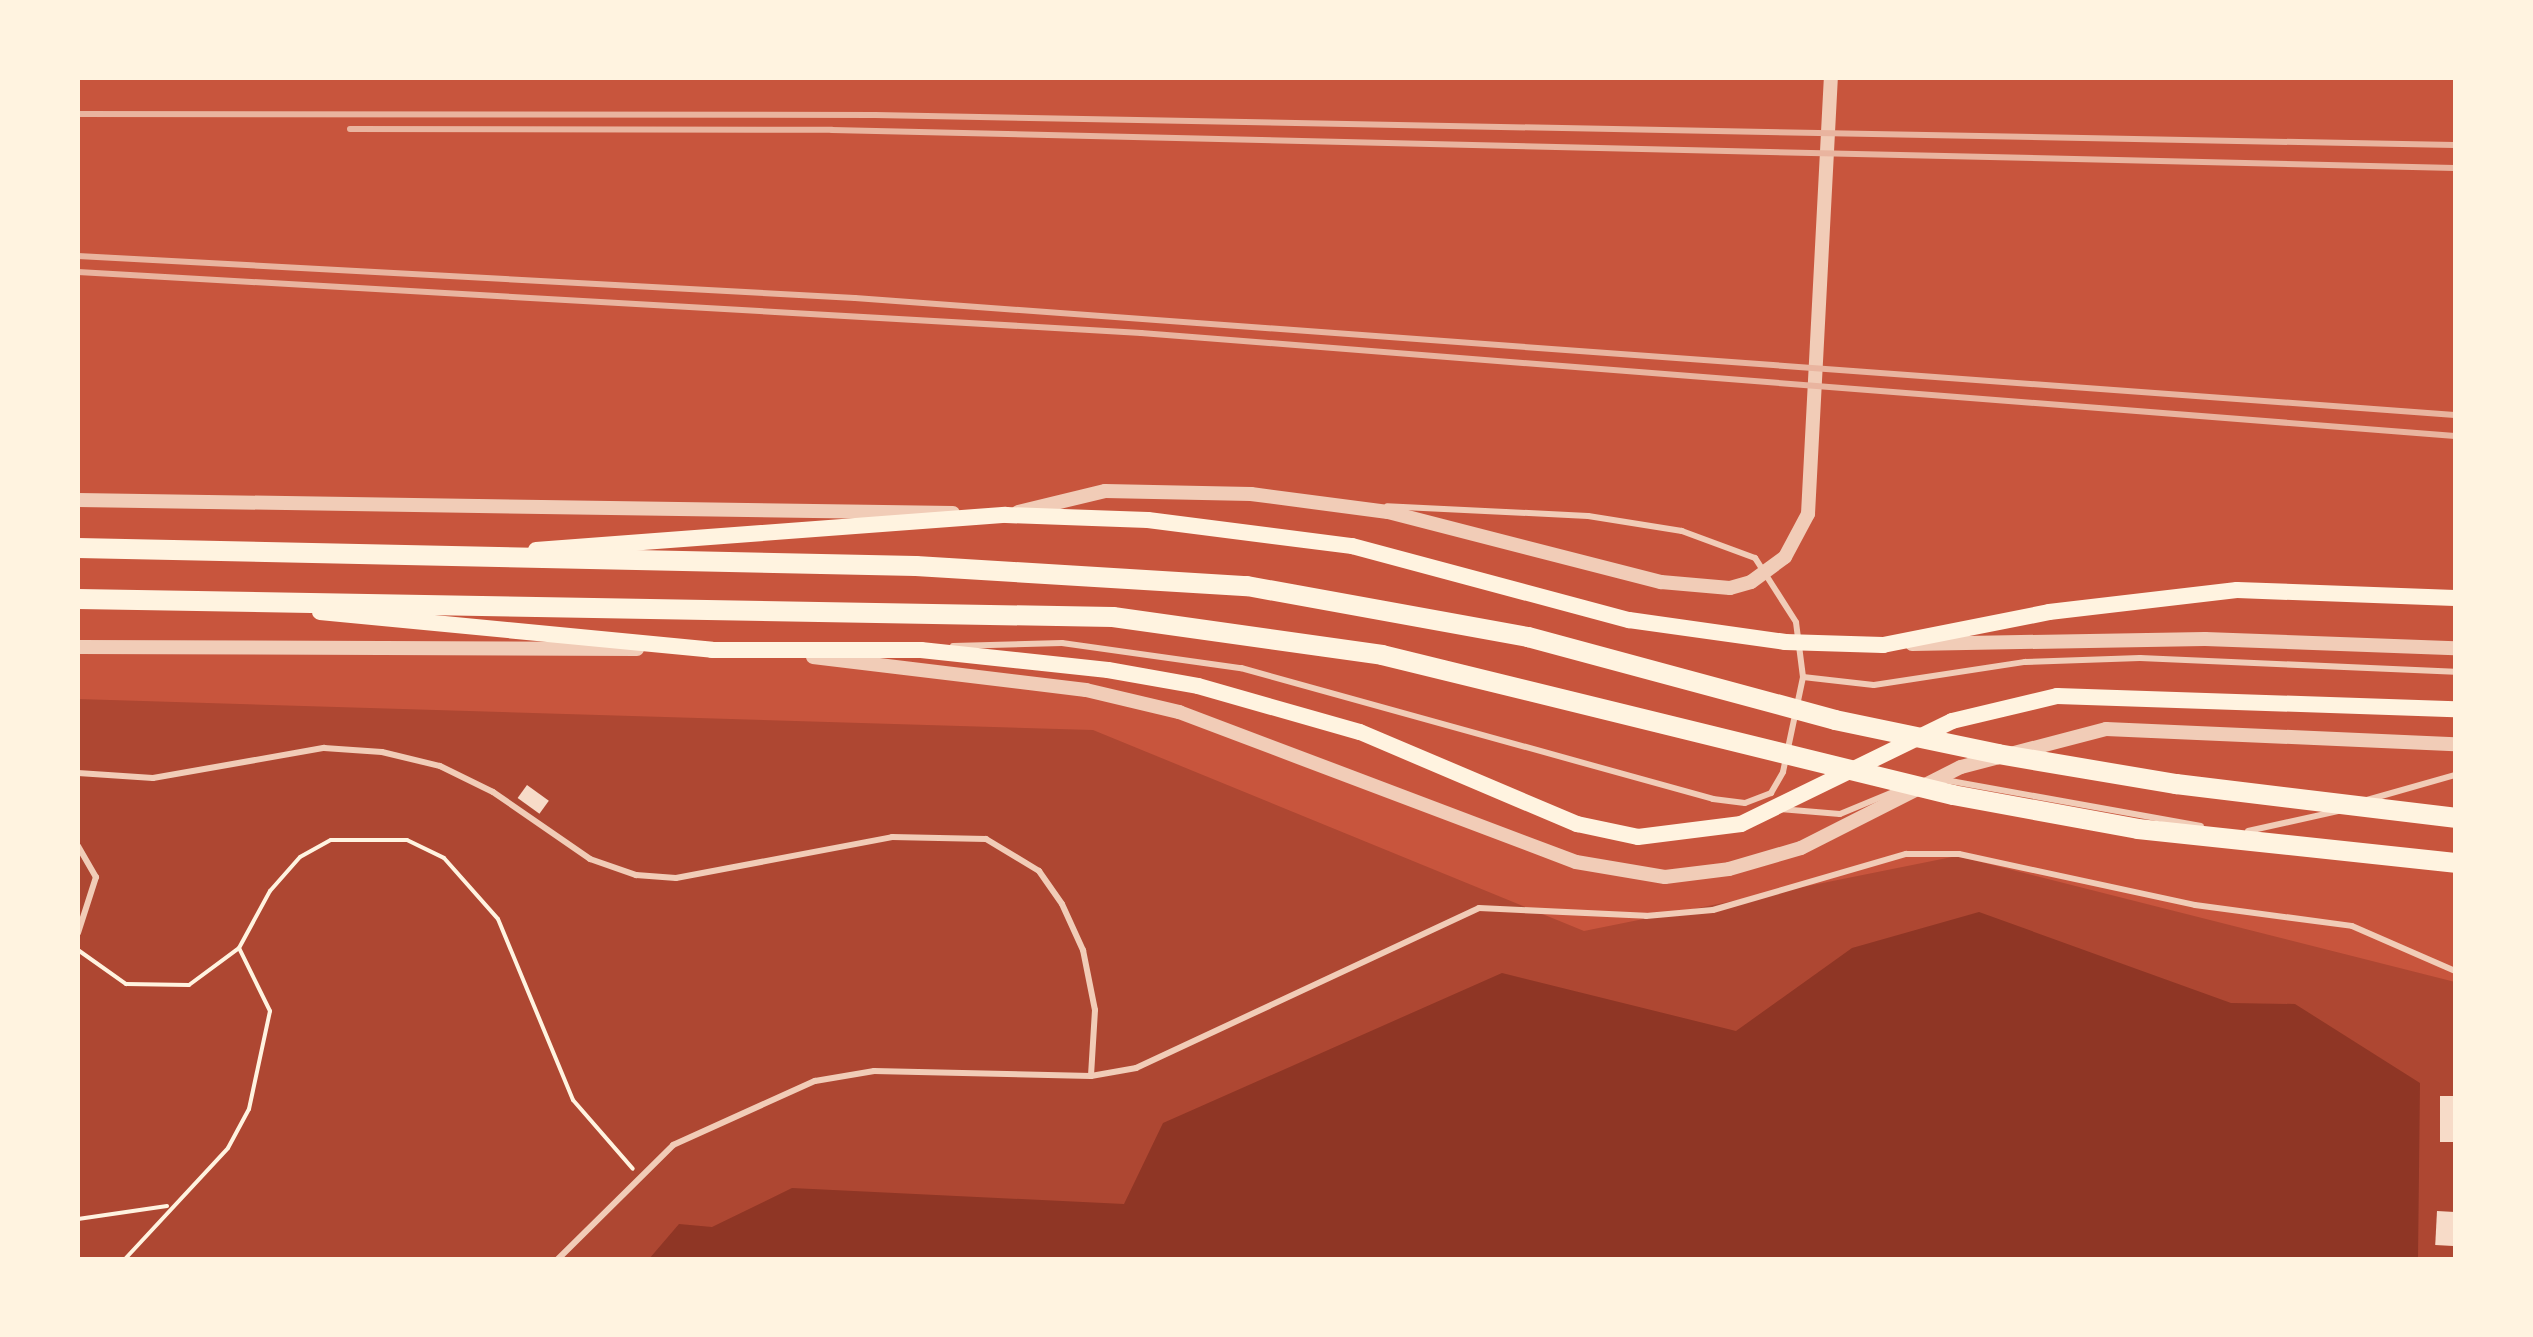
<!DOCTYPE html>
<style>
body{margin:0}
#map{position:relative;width:2533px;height:1337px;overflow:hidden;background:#c8553d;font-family:"Fira Sans",sans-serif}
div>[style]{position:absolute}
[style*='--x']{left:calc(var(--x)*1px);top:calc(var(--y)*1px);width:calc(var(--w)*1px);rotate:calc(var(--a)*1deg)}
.green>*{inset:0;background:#ae4732}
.water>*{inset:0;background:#8f3625}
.building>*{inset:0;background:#f7dbc8;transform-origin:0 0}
.path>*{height:4px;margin:-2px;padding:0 2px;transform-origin:2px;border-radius:2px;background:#fff3e0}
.service>*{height:6px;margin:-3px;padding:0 3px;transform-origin:3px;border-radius:3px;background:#f1ccb7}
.tertiary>*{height:14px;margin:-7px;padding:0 7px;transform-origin:7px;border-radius:7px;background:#f1ccb7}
.secondary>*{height:16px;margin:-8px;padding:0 8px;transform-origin:8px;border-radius:8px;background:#fff3e0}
.primary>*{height:20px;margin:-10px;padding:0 10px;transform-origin:10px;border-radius:10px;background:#fff3e0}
.rail>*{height:6px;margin:-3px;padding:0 3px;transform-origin:3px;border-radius:3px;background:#e9b49f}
span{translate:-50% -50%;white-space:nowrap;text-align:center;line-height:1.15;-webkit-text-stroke:8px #fff3e0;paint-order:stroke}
.frame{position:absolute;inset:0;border:80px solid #fff3e0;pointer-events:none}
</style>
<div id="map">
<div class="green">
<i style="clip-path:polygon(78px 699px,1093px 730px,1584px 931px,1957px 856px,2455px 982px,2455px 1259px,78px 1259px)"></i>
</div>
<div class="water">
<i style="clip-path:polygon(1979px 912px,2231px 1003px,2295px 1004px,2420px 1083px,2418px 1259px,649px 1259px,679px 1224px,712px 1227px,792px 1188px,1124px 1204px,1163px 1123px,1502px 973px,1736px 1031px,1852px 948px)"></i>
</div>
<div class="building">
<i style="left:527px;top:785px;width:27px;height:16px;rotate:36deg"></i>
<i style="left:2440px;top:1096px;width:15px;height:46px"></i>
<i style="left:2437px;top:1211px;width:18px;height:34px;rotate:3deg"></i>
</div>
<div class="path">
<i style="--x:78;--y:950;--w:59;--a:35.3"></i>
<i style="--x:126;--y:984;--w:63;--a:0.9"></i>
<i style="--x:189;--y:985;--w:62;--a:-36.5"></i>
<i style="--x:239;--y:948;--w:65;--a:-61.5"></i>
<i style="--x:270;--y:891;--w:45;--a:-48.6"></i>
<i style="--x:300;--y:857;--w:35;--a:-29"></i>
<i style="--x:331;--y:840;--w:76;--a:0"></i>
<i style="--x:407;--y:840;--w:41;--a:25.9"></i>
<i style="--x:444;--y:858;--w:81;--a:48.5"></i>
<i style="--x:498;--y:919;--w:196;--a:67.5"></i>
<i style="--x:573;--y:1100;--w:91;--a:49"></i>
<i style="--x:78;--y:1219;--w:90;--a:-8.3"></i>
<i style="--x:125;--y:1259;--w:151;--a:-47.1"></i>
<i style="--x:228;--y:1148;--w:44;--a:-61.7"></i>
<i style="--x:249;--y:1109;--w:100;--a:-77.9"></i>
<i style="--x:270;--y:1011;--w:70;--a:-116.2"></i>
</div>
<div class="service">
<i style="--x:953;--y:646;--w:109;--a:-1.6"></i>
<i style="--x:1062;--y:643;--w:181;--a:8"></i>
<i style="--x:1241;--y:668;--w:490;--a:15.5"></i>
<i style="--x:1713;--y:799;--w:32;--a:7"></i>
<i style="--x:1745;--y:803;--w:28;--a:-21"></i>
<i style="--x:1771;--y:793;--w:24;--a:-60"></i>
<i style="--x:1783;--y:772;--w:97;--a:-78.1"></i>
<i style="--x:1803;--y:677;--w:55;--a:-97.3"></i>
<i style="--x:1796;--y:622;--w:76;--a:-122.6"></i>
<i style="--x:1755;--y:558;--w:78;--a:-159.7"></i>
<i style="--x:1682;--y:531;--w:95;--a:-170.9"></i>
<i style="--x:1588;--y:516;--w:201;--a:-177.2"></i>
<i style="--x:1803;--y:677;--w:71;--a:6.4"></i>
<i style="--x:1874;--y:685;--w:153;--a:-8.7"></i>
<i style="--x:2025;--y:662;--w:115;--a:-2"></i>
<i style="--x:2140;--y:658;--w:315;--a:2.5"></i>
<i style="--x:78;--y:773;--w:75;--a:3.8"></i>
<i style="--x:153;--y:778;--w:174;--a:-10"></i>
<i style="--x:324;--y:748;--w:58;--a:3.9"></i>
<i style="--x:382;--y:752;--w:60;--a:13.6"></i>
<i style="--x:440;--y:766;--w:59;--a:26.1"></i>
<i style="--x:493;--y:792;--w:118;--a:34.6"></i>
<i style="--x:590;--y:859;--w:49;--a:19.2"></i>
<i style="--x:636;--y:875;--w:40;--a:4.3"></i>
<i style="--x:676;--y:878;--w:220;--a:-10.7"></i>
<i style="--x:892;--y:837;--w:94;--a:1.2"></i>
<i style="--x:986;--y:839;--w:62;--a:31.1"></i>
<i style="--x:1039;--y:871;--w:40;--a:55.1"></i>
<i style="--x:1062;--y:904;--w:51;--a:65.5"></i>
<i style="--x:1083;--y:950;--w:61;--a:78.7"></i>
<i style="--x:1095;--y:1010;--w:66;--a:93.5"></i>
<i style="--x:1945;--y:780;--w:260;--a:10.2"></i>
<i style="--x:2367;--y:800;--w:91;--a:-15.9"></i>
<i style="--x:1780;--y:809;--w:60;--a:4.8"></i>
<i style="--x:1840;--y:814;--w:68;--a:-22.4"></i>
<i style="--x:2248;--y:831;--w:92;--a:-12.5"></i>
<i style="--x:78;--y:846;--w:36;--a:60"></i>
<i style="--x:96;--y:877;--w:59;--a:107.8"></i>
<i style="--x:558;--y:1259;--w:162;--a:-44.7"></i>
<i style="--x:673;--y:1145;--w:156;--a:-24.3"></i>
<i style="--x:815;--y:1081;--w:60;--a:-9.6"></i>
<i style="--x:874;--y:1071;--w:217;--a:1.3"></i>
<i style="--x:1091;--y:1076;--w:46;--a:-10.1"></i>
<i style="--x:1136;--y:1068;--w:378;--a:-25"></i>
<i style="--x:1479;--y:908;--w:167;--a:2.7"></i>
<i style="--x:1646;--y:916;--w:67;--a:-5.1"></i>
<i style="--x:1713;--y:910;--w:201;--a:-16.2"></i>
<i style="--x:1906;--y:854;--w:53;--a:0"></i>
<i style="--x:1959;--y:854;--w:241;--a:12.2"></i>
<i style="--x:2195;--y:905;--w:158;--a:7.6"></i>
<i style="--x:2352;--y:926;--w:112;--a:23.6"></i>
</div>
<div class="tertiary">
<i style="--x:78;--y:500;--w:875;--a:0.85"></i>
<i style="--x:1018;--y:512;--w:89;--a:-13.6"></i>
<i style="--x:1105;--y:491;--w:146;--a:1.2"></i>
<i style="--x:1251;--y:494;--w:138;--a:7.5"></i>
<i style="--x:1388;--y:512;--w:282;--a:14.4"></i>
<i style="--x:1661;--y:582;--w:69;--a:5"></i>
<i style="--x:1730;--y:588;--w:22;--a:-16"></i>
<i style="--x:1751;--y:582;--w:42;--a:-36.3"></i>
<i style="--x:1785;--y:557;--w:49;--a:-61.9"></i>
<i style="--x:1808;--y:514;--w:437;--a:-87"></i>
<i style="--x:1912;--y:644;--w:293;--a:-1"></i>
<i style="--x:2205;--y:639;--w:250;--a:2.1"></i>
<i style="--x:78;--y:647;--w:559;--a:0.2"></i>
<i style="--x:813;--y:657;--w:275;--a:6.9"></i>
<i style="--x:1086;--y:690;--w:96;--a:13.3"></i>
<i style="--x:1179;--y:712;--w:424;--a:20.7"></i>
<i style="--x:1576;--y:862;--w:90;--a:9.6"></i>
<i style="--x:1665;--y:877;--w:64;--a:-7.1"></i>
<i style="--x:1729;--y:869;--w:75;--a:-16.3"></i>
<i style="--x:1801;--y:848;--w:179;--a:-26.9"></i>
<i style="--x:1961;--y:767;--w:150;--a:-14.7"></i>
<i style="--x:2106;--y:729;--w:349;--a:2.5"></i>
</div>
<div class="secondary">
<i style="--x:536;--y:550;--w:471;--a:-4.3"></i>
<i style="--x:1006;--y:515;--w:142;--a:2"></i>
<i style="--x:1148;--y:520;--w:206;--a:7.3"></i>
<i style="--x:1352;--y:546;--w:287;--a:15"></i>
<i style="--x:1629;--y:620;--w:158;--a:8"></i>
<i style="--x:1785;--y:642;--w:98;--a:1.8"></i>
<i style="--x:1883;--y:645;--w:169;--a:-11.2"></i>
<i style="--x:2049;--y:612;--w:189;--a:-6.7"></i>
<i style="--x:2237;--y:590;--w:218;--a:2.1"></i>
<i style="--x:320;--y:612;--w:394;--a:5.5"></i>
<i style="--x:712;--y:650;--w:209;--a:0"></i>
<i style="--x:921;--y:650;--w:188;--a:6.1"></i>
<i style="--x:1108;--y:670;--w:91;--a:10.1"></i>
<i style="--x:1198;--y:686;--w:168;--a:15.9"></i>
<i style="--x:1360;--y:732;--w:236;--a:23"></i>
<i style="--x:1577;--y:824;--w:62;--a:12"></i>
<i style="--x:1638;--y:837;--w:104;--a:-7.2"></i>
<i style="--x:1741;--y:824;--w:235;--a:-26"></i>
<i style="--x:1952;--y:721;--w:108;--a:-13.4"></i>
<i style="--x:2057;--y:696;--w:398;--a:1.9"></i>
</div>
<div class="primary">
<i style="--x:78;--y:548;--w:838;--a:1.23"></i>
<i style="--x:916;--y:566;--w:332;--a:3.5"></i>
<i style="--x:1247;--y:586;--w:286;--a:10.3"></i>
<i style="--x:1528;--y:637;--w:318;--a:15.1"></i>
<i style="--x:1835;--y:720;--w:167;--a:11.8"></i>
<i style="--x:1998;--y:754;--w:181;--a:9.6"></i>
<i style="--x:2176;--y:784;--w:281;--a:6.9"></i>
<i style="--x:78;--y:599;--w:1035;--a:1"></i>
<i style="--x:1113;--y:617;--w:272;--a:8"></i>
<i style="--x:1382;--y:655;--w:588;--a:13.78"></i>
<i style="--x:1953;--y:795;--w:188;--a:10.4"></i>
<i style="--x:2138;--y:829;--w:319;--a:6.1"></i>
</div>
<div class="rail">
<i style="--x:78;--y:114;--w:797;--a:0.07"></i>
<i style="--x:875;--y:115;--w:1580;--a:1.09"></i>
<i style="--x:350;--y:129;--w:482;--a:0.1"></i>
<i style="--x:832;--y:130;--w:1623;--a:1.34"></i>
<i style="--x:78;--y:256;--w:778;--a:3.09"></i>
<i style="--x:855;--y:298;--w:1604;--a:4.18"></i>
<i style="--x:78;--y:272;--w:1065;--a:3.28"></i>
<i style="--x:1141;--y:333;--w:1318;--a:4.48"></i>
</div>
<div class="frame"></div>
</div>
